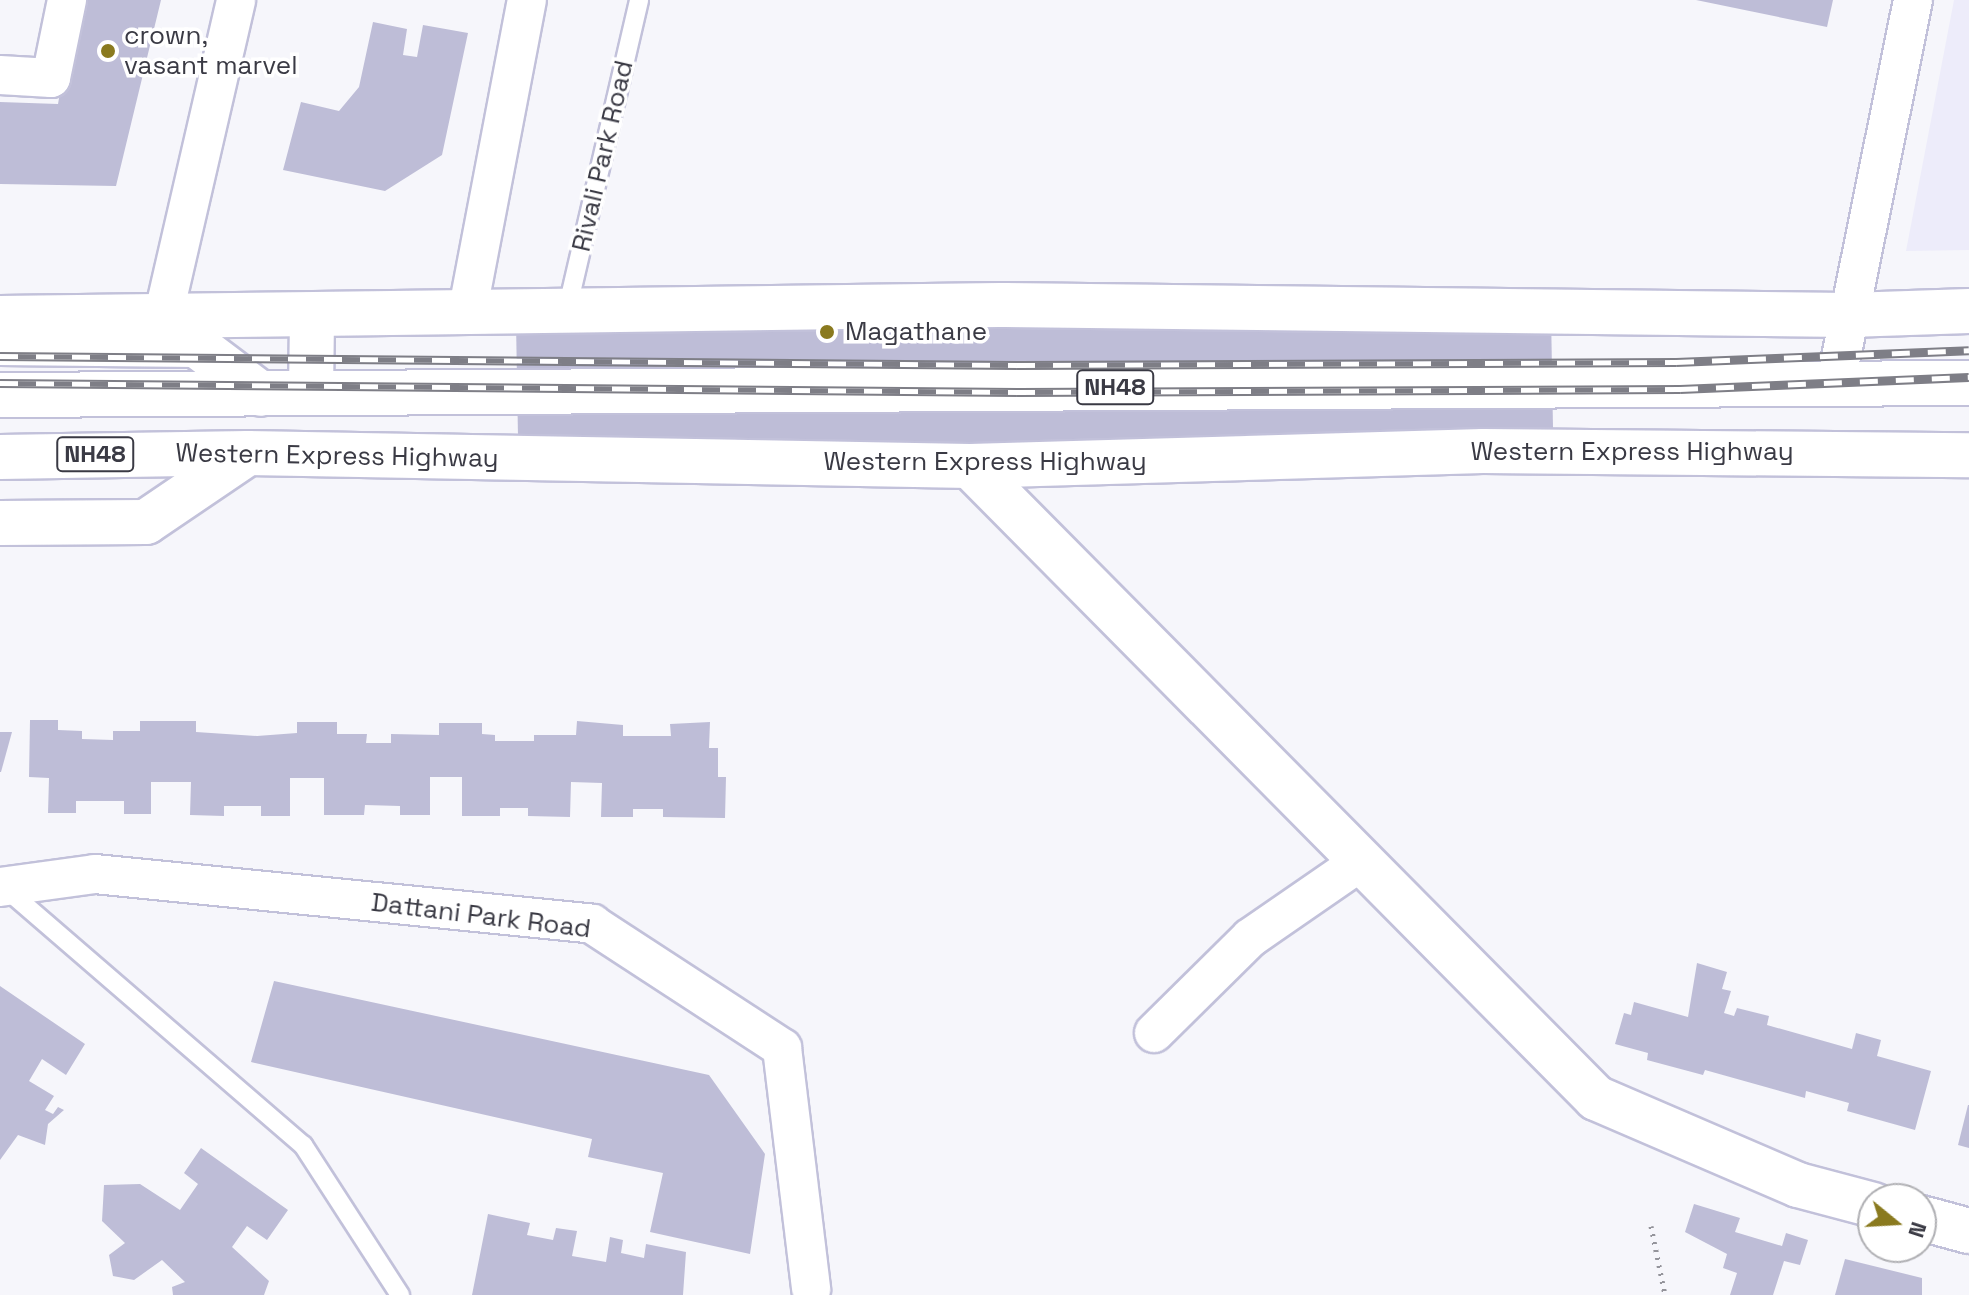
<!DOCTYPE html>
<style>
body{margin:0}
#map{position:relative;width:1969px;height:1295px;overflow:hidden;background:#f6f6fb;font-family:"Space Grotesk",sans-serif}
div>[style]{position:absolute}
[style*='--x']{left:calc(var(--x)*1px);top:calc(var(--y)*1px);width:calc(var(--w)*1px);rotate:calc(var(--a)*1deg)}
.built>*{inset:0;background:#edecfa}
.building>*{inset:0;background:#bebdd7;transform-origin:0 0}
.path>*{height:5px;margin-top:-2.5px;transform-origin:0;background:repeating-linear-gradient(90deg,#94949b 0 2px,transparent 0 8px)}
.roads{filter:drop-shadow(2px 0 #c2c1da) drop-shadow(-2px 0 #c2c1da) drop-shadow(0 2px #c2c1da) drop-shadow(0 -2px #c2c1da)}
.service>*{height:18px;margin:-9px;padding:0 9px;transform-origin:9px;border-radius:9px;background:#fff}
.minor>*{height:38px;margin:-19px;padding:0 19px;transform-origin:19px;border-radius:19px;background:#fff}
.tertiary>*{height:44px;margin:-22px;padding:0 22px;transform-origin:22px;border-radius:22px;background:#fff}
.secondary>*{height:44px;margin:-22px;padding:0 22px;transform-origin:22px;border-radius:22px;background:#fff}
.trunk>*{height:44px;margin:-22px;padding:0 22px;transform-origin:22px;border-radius:22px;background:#fff}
.rail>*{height:9px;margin-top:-4.5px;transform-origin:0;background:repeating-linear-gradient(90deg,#fff 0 18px,#7e7e86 0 36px);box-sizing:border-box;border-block:2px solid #7e7e86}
.dots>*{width:22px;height:22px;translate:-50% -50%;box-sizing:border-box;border:4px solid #fff;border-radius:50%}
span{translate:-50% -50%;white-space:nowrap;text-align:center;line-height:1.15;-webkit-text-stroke:7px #fff;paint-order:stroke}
.shield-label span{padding:2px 6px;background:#fff;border:2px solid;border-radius:6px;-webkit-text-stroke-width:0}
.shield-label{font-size:24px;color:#3a3a44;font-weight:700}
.poi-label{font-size:26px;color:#3a3a44}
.left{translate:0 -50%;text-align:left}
.street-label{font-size:26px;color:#3a3a44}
.north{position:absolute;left:1857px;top:1183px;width:80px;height:80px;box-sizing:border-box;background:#fff;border:2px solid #b0b0b4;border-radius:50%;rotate:108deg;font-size:22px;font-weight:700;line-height:32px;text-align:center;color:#3a3a44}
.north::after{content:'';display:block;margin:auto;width:28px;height:36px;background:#8a7a1f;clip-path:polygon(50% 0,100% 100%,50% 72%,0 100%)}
</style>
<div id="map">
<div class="built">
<i style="clip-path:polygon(1954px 0,1969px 0,1969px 250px,1906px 251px)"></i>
</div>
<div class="building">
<i style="clip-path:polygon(76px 0,161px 0,116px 186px,0 184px,0 102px,58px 104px)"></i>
<i style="clip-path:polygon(1696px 0,1833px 0,1827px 27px)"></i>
<i style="clip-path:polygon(373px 22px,407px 29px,403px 55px,417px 57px,423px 25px,468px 33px,442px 155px,385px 191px,283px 170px,301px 102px,339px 111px,359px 87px)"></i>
<i style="left:1551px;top:313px;width:127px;height:1035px;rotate:89deg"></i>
<i style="clip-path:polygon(30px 720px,58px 720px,58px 730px,82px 731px,82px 739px,113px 740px,113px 731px,140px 731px,140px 721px,196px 721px,196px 732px,257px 736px,297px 733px,297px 722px,337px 722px,337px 734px,367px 734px,366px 743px,391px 743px,391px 734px,439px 735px,439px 723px,482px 723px,482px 734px,495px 735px,495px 741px,534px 741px,534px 735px,576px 735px,577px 721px,623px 725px,623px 736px,671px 736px,670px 724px,710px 722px,709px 748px,718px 748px,718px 777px,726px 777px,725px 818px,663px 817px,663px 809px,633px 809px,633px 817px,601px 817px,602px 783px,571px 782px,570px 817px,528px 816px,528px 808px,500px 808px,500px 816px,462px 816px,462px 777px,430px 777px,430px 815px,400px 815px,400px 806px,365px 805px,364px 815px,324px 815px,324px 778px,290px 778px,290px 816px,261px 816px,261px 806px,224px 806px,224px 816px,190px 815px,191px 782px,151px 782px,151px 814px,124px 814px,124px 801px,76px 801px,76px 813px,48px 813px,49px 778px,29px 777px)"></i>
<i style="clip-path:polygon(0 732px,12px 732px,1px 772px,0 772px)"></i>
<i style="clip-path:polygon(1697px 963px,1727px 972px,1722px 989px,1731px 991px,1724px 1013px,1734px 1016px,1737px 1008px,1769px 1016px,1767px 1025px,1852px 1049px,1856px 1033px,1881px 1040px,1877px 1056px,1931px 1071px,1915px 1130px,1847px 1111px,1849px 1103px,1806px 1091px,1805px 1098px,1705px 1070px,1703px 1075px,1647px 1060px,1648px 1053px,1615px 1044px,1624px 1013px,1631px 1015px,1634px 1002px,1688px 1017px)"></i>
<i style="clip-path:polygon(274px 981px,709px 1075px,765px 1154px,750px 1254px,650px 1232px,663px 1173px,588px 1157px,592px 1139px,251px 1062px)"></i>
<i style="clip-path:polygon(0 986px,85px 1044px,66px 1075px,42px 1059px,29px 1081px,54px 1096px,45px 1110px,53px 1114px,58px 1107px,64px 1110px,48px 1124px,45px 1145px,18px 1135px,0 1160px)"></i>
<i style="clip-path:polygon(1968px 1105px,1969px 1105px,1969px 1148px,1958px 1145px)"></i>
<i style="clip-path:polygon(201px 1148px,288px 1210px,267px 1240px,247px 1226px,232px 1247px,269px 1281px,264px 1295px,173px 1295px,172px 1287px,185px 1282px,162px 1260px,134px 1280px,113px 1276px,109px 1255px,125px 1243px,102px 1221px,104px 1185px,140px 1184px,180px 1210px,198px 1184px,184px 1173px)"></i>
<i style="clip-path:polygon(1694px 1204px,1740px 1218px,1735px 1232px,1782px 1246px,1786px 1233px,1808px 1240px,1800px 1265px,1784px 1261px,1773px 1295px,1730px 1295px,1737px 1273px,1723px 1268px,1727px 1254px,1685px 1232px)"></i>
<i style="clip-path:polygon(488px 1214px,530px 1223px,527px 1235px,553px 1240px,556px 1228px,577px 1231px,572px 1256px,606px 1262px,610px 1237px,623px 1240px,621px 1253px,644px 1258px,646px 1244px,686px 1252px,683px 1295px,472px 1295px)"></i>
<i style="clip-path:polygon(1845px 1259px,1922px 1278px,1922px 1295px,1835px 1295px)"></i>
</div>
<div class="path">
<i style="--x:1651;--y:1226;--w:70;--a:78.5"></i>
</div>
<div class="roads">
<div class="service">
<i style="--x:567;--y:310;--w:318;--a:-76.9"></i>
<i style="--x:5;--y:888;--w:394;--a:40.8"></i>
<i style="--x:303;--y:1145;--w:179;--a:57.1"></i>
</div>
<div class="minor">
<i style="--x:0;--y:75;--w:51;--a:3.4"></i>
<i style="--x:51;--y:78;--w:80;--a:-78.4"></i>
<i style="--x:467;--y:314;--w:320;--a:-79.2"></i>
<i style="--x:157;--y:343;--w:352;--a:-77"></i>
<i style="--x:1836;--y:382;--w:390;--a:-78.6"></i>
<i style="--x:0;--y:887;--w:96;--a:-7.8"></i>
<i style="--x:95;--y:874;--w:500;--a:5.7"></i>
<i style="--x:592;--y:924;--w:227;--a:33.1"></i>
<i style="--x:782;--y:1048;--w:243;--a:83.1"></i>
<i style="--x:1154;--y:1033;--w:135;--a:-44.7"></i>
<i style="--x:1250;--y:938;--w:137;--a:-34.6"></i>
</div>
<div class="tertiary">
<i style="--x:0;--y:318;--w:1005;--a:-0.74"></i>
<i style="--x:1005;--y:305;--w:844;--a:0.68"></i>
<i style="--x:1849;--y:315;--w:120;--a:-1.9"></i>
<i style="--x:970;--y:466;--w:890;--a:45.27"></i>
<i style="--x:1596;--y:1098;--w:220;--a:23.3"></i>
<i style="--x:1798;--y:1185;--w:78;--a:14.9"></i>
<i style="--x:1921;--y:1218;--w:50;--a:15.2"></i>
</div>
<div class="secondary">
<i style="--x:0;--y:343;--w:196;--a:0.6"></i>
<i style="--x:196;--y:345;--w:81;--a:37"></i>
<i style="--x:0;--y:523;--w:146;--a:-0.4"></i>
<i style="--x:146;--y:522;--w:123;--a:-34.1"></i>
</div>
<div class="trunk">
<i style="--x:311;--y:391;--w:75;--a:-89.2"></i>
<i style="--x:0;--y:395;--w:1969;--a:-0.35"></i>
<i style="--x:0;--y:457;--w:248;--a:-0.9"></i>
<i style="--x:248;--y:453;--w:722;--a:1.03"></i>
<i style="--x:970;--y:466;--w:513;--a:-1.67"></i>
<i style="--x:1483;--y:451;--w:486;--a:0.5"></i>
</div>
</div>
<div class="rail">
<i style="--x:0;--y:356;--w:1017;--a:0.51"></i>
<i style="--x:1017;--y:365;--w:659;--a:-0.26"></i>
<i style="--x:1676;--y:362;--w:293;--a:-2.3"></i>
<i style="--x:0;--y:383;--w:1017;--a:0.51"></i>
<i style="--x:1017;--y:392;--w:663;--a:-0.26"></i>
<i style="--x:1680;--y:389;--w:289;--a:-2.4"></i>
</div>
<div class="dots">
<i style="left:108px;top:51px;background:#8a7a1f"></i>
<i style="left:827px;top:332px;background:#8a7a1f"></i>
</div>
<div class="shield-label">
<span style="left:1115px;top:387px">NH48</span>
<span style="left:95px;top:454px">NH48</span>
</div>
<div class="poi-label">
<span class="left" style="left:124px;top:51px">crown,<br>vasant marvel</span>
<span class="left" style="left:845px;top:332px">Magathane</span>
</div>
<div class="street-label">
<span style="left:603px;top:156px;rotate:-77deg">Rivali Park Road</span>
<span style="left:1632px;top:452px">Western Express Highway</span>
<span style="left:337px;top:456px;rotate:1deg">Western Express Highway</span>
<span style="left:985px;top:462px">Western Express Highway</span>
<span style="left:481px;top:916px;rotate:7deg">Dattani Park Road</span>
</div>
<div class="north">N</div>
</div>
